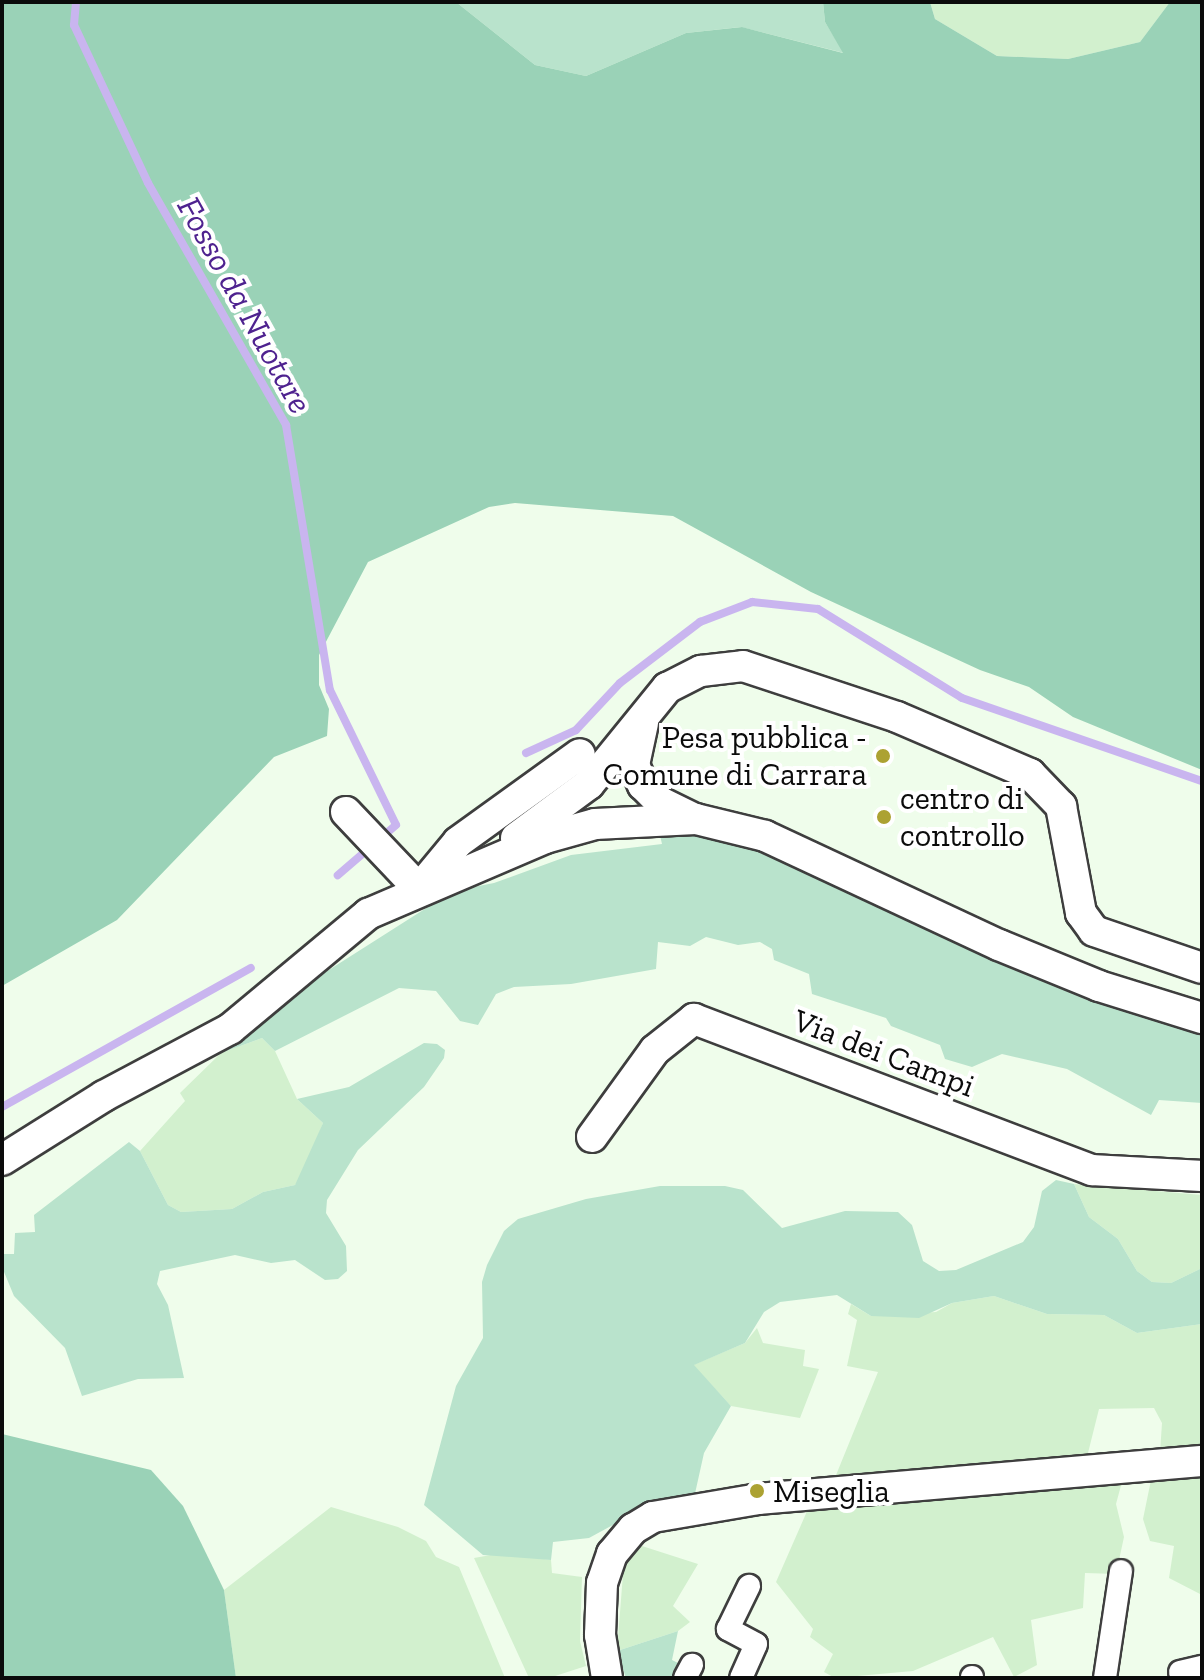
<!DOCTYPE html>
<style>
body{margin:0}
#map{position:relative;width:1204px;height:1680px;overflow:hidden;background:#effdeb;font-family:"Zilla Slab",serif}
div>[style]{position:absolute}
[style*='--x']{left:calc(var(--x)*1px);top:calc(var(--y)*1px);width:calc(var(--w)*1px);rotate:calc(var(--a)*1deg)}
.farmland>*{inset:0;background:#d2f0ce}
.green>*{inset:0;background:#b9e3cc}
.forest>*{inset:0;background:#9ad2b7}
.stream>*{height:8px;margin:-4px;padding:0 4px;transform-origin:4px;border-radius:4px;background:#c9b5ef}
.roads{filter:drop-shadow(2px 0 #3e3e3e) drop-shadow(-2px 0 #3e3e3e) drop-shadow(0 2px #3e3e3e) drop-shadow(0 -2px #3e3e3e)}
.pedestrian>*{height:22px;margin:-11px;padding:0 11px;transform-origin:11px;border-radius:11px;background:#fff}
.minor>*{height:30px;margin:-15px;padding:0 15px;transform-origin:15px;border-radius:15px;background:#fff}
.dots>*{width:22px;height:22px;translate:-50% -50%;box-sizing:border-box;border:4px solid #fff;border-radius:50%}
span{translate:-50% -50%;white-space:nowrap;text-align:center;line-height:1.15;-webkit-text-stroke:8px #fff;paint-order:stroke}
.poi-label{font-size:32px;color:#0b0b0b}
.right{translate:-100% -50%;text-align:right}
.left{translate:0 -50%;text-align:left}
.street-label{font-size:32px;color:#0b0b0b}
.water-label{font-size:34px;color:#4e228f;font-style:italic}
.frame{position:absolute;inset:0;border:4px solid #0b0b0b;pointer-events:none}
</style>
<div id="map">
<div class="farmland">
<i style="clip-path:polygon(930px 2px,1170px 2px,1140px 42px,1068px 59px,997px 56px,935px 19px)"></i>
<i style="clip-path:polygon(262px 1038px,275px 1051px,297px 1099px,323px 1123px,303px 1175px,295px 1185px,263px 1192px,232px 1209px,181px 1212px,168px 1205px,140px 1151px,185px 1101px,180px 1093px,221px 1053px)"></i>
<i style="clip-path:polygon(1074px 1184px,1202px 1195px,1202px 1268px,1171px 1283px,1152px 1282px,1137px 1271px,1118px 1239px,1089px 1217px)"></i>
<i style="clip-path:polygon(994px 1296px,1047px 1314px,1104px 1315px,1137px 1333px,1202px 1324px,1202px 1449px,1160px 1453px,1162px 1423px,1154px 1408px,1099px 1409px,1086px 1461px,834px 1480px,878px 1372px,847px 1366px,857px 1320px,848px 1314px,851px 1304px,871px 1316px,936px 1312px,952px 1303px)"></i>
<i style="clip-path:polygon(757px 1328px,763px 1343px,805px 1350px,803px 1366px,819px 1369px,800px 1418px,731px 1406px,693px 1365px,745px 1343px)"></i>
<i style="clip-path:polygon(1202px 1477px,1202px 1595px,1169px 1578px,1174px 1546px,1150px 1541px,1143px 1519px,1151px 1480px)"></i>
<i style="clip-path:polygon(1123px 1478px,1116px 1504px,1124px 1537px,1116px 1574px,1085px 1573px,1083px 1608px,1031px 1620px,1037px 1665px,1014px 1677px,993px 1637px,913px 1671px,835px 1678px,824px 1672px,833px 1654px,810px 1637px,813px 1629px,776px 1582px,808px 1509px)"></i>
<i style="clip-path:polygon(331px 1507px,398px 1527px,426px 1541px,436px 1557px,459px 1567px,505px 1678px,236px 1678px,224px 1590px)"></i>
<i style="clip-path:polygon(642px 1546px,698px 1564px,673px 1606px,690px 1622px,678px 1631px,617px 1651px,624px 1561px)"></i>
<i style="clip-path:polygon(502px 1553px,551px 1560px,552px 1573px,582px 1577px,580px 1641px,586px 1666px,549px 1678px,529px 1678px,474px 1558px)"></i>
</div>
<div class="green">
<i style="clip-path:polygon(456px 2px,823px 2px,825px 22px,844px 53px,741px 27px,686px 33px,586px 76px,535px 65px)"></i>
<i style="clip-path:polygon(659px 831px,710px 832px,746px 841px,1202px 1030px,1202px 1103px,1159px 1100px,1151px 1115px,1067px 1069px,1002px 1054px,972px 1067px,945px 1059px,940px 1045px,891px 1026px,886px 1018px,812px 994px,809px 974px,774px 960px,772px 949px,760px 942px,738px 945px,706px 937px,690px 946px,658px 942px,656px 969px,571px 984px,514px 987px,496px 994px,478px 1025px,460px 1021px,436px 991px,399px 988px,275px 1051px,262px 1038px,221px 1053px,321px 975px,453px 891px,494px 883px,571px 855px,662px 844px)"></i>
<i style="clip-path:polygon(424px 1043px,437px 1044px,445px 1050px,444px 1058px,424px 1087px,358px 1150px,327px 1200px,326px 1213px,346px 1246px,347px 1271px,338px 1279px,325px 1280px,295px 1260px,271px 1263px,235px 1255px,160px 1271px,157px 1284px,168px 1305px,184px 1378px,138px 1379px,82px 1396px,65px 1348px,14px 1296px,2px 1267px,2px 1254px,14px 1254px,15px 1233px,35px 1232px,34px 1215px,129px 1142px,140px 1151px,168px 1205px,181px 1212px,232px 1209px,263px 1192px,295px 1185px,323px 1123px,297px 1099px,349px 1087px)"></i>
<i style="clip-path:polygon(1056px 1180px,1074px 1184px,1089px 1217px,1118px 1239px,1137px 1271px,1152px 1282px,1171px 1283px,1202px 1268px,1202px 1324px,1137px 1333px,1104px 1315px,1047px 1314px,994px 1296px,952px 1303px,919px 1318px,871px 1316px,837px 1295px,780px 1302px,764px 1312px,745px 1343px,694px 1365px,731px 1406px,704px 1453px,694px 1498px,622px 1520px,589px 1538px,553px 1542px,551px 1560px,483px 1555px,424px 1505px,456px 1386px,483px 1338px,482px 1282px,487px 1265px,504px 1231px,518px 1219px,586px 1199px,660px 1186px,725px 1186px,743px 1190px,782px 1228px,845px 1211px,898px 1212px,912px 1225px,923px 1261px,939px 1271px,956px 1270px,1023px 1242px,1034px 1227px,1042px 1191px)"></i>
<i style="clip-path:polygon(678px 1631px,672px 1660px,686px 1667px,680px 1678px,626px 1678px,617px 1651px)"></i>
</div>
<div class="forest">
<i style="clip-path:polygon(2px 2px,456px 2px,535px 65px,586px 76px,686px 33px,742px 27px,843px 53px,825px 22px,823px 2px,930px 2px,935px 19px,997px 56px,1068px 59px,1140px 42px,1170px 2px,1202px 2px,1202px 770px,1073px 717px,1029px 687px,980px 670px,811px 592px,673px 516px,515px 503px,489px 507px,368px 562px,319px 655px,319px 685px,329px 709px,327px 736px,274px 757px,117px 920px,2px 986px)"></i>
<i style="clip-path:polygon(2px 1434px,151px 1470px,183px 1506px,224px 1590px,236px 1678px,2px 1678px)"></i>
</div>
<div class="stream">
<i style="--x:76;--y:2;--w:23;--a:95"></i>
<i style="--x:74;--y:25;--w:174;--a:64.9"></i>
<i style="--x:148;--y:183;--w:279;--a:60.3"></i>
<i style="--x:286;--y:425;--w:269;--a:80.6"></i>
<i style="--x:330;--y:690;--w:150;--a:63.9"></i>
<i style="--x:396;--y:825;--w:77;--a:139.2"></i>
<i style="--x:526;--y:753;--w:55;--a:-24.7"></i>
<i style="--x:576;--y:730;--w:64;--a:-46.9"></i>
<i style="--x:620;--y:683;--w:101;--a:-37.3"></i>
<i style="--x:700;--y:622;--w:56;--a:-21"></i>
<i style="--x:752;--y:602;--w:66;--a:6.1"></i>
<i style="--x:818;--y:609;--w:169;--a:31.7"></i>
<i style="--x:962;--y:698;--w:254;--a:19.1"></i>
<i style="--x:2;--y:1107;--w:285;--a:-29.2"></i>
</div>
<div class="roads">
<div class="pedestrian">
<i style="--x:1180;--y:1672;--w:23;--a:-13"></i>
<i style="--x:972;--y:1677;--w:1;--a:90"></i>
<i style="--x:685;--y:1678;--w:15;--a:-62"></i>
<i style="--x:741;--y:1678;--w:37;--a:-66"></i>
<i style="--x:756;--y:1644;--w:32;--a:-152"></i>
<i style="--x:728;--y:1629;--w:48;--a:-64"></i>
<i style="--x:1105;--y:1678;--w:108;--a:-81.5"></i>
</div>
<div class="minor">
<i style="--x:643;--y:723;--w:43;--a:102.1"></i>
<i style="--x:634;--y:765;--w:22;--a:66"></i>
<i style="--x:643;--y:785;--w:24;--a:45"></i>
<i style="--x:660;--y:802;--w:34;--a:26"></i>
<i style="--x:346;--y:812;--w:106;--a:46.5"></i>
<i style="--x:419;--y:889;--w:61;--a:-50.3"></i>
<i style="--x:458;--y:842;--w:150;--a:-35.8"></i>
<i style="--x:516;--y:838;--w:91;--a:-36.5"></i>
<i style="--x:589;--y:784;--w:124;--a:-50.9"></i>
<i style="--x:667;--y:688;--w:38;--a:-27"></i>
<i style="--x:701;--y:671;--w:42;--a:-6.8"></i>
<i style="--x:743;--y:666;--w:162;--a:18.3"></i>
<i style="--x:897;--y:717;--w:145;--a:23.2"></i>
<i style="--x:1030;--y:774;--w:45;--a:45.9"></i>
<i style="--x:1061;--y:806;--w:109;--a:79.4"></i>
<i style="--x:1081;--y:913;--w:22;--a:54"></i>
<i style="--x:1094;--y:931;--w:114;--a:18.9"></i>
<i style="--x:592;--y:1137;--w:107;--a:-54.1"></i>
<i style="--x:655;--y:1050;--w:50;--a:-38.5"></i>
<i style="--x:694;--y:1019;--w:426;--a:20.8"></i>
<i style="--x:1092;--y:1170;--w:110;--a:3.1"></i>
<i style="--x:2;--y:1160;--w:120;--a:-32.1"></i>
<i style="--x:104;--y:1096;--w:143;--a:-28"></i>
<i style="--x:230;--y:1029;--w:180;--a:-39.8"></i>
<i style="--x:368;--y:914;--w:193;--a:-23.2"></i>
<i style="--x:545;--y:838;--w:52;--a:-15.6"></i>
<i style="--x:595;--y:824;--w:101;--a:-2.8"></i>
<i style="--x:696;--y:819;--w:71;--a:13.8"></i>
<i style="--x:765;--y:836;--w:258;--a:25"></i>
<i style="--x:999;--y:945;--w:108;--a:22.3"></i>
<i style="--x:1099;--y:986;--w:108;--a:17.3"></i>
<i style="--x:607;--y:1678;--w:44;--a:-99.2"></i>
<i style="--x:600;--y:1635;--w:52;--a:-87.8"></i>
<i style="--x:602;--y:1583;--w:31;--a:-71"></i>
<i style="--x:612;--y:1554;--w:33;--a:-50"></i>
<i style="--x:633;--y:1529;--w:23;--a:-31"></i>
<i style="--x:653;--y:1517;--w:107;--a:-9.7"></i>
<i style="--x:758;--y:1499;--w:446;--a:-4.9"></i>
</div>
</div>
<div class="dots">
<i style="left:883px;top:756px;background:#aca232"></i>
<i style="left:884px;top:817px;background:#aca232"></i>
<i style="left:757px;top:1491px;background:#aca232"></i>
</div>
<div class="poi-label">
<span class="right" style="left:867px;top:756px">Pesa pubblica -<br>Comune di Carrara</span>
<span class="left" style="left:900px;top:817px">centro di<br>controllo</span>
<span class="left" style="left:773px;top:1491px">Miseglia</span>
</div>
<div class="street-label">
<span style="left:884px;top:1053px;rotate:21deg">Via dei Campi</span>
</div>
<div class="water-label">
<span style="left:245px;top:305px;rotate:61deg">Fosso da Nuotare</span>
</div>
<div class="frame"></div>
</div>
